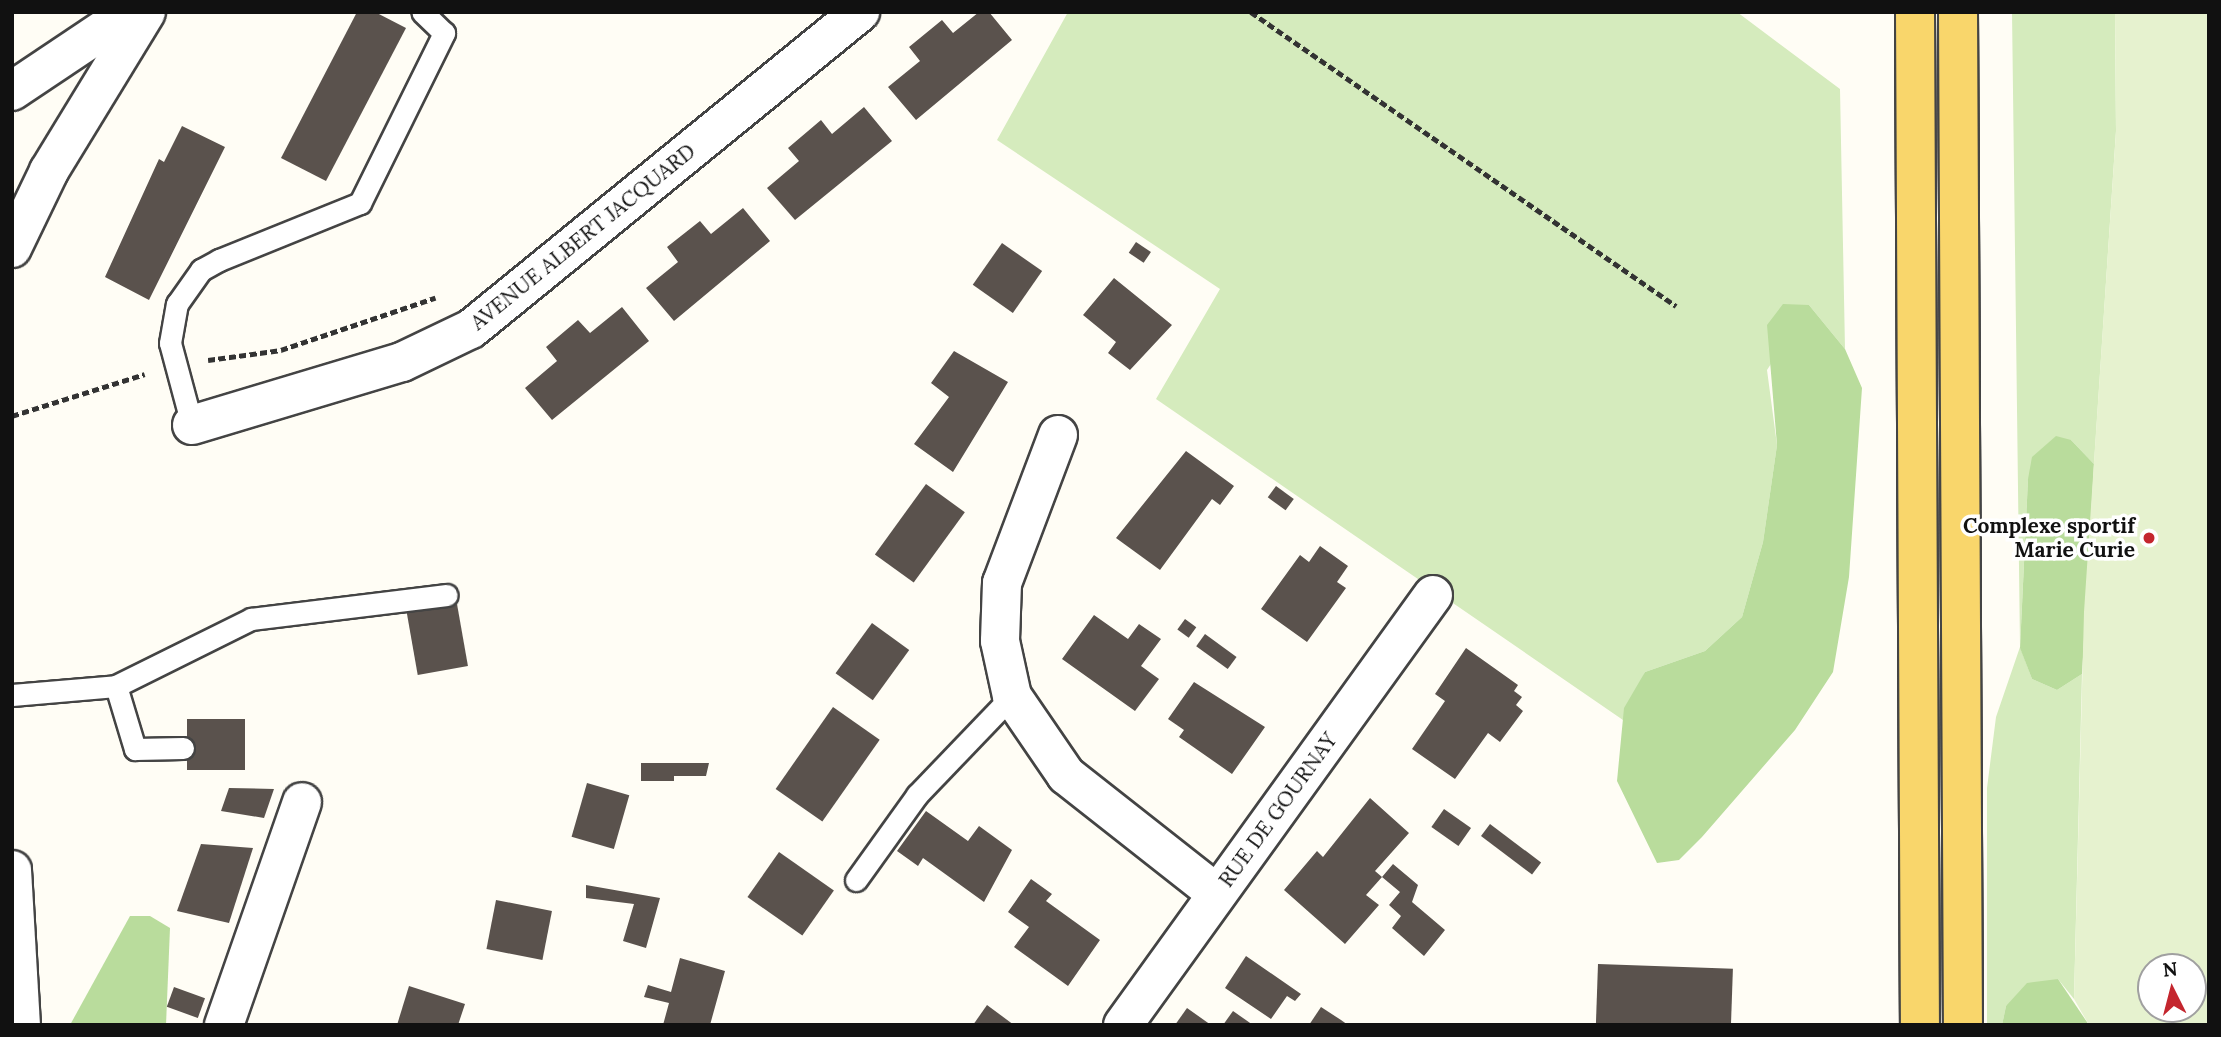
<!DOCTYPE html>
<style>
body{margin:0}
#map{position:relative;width:2221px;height:1037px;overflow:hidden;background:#fffdf5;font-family:Lora,serif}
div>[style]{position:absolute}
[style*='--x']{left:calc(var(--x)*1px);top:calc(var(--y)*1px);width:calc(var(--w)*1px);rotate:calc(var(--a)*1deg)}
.green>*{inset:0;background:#d5ebbd}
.forest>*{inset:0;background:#b9dc9c}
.pitch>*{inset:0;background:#e6f2cf}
.building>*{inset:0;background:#5a524d;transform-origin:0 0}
.path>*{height:4.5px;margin-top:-2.25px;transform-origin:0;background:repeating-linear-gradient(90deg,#333 0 7px,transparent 0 10.5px)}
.roads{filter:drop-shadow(2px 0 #444) drop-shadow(-2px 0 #444) drop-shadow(0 2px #444) drop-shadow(0 -2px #444)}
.lane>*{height:21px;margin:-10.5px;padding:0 10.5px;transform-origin:10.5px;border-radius:10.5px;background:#fff}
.street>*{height:38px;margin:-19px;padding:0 19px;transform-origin:19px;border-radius:19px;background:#fff}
.primary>*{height:38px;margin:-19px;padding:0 19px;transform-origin:19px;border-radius:19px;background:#f9d66b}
.dots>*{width:19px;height:19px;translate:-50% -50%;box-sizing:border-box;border:4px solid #fff;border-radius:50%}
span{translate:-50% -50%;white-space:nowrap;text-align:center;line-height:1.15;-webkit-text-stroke:7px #fff;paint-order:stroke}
.street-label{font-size:21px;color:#111}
.poi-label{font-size:21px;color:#111;font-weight:700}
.right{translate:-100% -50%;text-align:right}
.frame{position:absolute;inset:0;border:14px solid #111;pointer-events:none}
.north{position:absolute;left:2137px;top:953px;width:70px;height:70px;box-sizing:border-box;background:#fff;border:2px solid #a0a0a0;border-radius:50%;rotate:354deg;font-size:19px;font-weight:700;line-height:28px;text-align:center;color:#111}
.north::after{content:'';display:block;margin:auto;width:24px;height:32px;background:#c4262e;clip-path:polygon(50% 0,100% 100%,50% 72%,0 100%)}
</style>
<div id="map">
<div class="green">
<i style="clip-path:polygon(1068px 12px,1737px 12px,1840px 89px,1845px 349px,1809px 305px,1767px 370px,1777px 445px,1763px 542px,1742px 617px,1705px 651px,1645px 672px,1623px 720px,1156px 399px,1220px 289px,997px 140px)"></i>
<i style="clip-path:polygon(2012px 12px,2115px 12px,2116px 131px,2094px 464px,2071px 440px,2028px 479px,2020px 647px,2032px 679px,2057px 690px,2082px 674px,2074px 999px,2058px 979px,2006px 1006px,2002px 1025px,1987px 1025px,1987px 788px,1996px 717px,2020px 647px)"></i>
</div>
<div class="forest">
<i style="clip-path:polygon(1783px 304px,1809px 305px,1845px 349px,1862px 388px,1849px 577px,1833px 672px,1795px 730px,1702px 837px,1679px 860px,1657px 863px,1617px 781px,1624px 708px,1645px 672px,1705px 651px,1742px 617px,1763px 542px,1777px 445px,1767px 325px)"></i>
<i style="clip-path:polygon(2056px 436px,2071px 440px,2094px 464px,2082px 674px,2057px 690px,2032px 679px,2020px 648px,2028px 479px,2032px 457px)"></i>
<i style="clip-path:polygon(130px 916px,150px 916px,170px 928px,166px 1025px,70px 1025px)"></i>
<i style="clip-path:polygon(2058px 979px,2089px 1025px,2002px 1025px,2006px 1006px,2027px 983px)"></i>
</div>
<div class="pitch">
<i style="clip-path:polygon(evenodd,2115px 12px,2209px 12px,2209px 1025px,2089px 1025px,2074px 999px,2084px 612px,2116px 131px,2115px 12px,2151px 967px,2193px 967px,2193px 1009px,2151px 1009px,2151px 967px)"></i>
</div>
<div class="building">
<i style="clip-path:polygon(357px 12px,375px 12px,406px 28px,326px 181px,281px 158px)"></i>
<i style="clip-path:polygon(979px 12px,989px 12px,1012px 40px,916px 120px,888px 87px,920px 61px,909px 47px,942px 20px,953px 33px)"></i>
<i style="clip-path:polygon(864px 107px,892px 141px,795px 220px,767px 188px,799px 161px,788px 148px,821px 120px,832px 134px)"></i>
<i style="clip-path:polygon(182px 126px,225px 147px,149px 300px,105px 277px,159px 159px,164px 162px)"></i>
<i style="clip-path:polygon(743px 208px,770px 241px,674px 321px,646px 288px,678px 262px,667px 247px,700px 221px,711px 234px)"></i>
<i style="left:1136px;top:242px;width:18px;height:13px;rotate:34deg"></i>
<i style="left:1002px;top:243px;width:49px;height:51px;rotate:35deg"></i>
<i style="clip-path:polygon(1114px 278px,1172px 325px,1130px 370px,1108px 353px,1116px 342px,1083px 315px)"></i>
<i style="clip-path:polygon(622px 307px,649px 341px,552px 420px,525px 388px,557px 361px,546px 347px,578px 320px,590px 333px)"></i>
<i style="clip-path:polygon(954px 351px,1008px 382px,953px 472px,914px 444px,949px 397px,931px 383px)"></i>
<i style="clip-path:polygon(1186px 451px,1234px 486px,1220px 505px,1212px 499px,1160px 570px,1116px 538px)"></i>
<i style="left:926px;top:484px;width:48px;height:87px;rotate:36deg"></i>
<i style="left:1276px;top:486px;width:22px;height:14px;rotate:36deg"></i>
<i style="clip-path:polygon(1320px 546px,1348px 566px,1337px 582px,1346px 588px,1307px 642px,1261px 609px,1300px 555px,1309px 562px)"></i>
<i style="left:457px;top:604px;width:63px;height:51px;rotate:80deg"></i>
<i style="clip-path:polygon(1094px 615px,1128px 639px,1139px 624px,1161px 639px,1141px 666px,1159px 679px,1135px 711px,1062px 659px)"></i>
<i style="left:1185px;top:619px;width:14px;height:13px;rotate:36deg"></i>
<i style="left:872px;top:623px;width:46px;height:62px;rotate:36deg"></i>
<i style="left:1205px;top:634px;width:39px;height:15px;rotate:36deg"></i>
<i style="clip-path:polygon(1466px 648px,1518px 685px,1514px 691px,1522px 697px,1516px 705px,1523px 711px,1500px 742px,1488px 733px,1455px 779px,1412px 749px,1445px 701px,1435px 694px)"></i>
<i style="clip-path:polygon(1194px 682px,1265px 727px,1232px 774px,1179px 737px,1184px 730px,1168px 719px)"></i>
<i style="left:833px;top:707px;width:57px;height:100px;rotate:35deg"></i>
<i style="left:187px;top:719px;width:58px;height:51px"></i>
<i style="clip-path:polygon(641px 763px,709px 763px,706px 776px,674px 776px,674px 781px,641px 781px)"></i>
<i style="left:587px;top:783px;width:44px;height:56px;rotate:16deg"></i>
<i style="clip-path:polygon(229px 788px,274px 789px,264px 818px,221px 811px)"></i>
<i style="clip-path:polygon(1370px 798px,1409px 833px,1375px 871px,1382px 877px,1393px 864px,1418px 885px,1412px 902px,1445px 930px,1424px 956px,1392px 928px,1401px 916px,1389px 905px,1400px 892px,1382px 877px,1366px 895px,1379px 905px,1345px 944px,1284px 890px,1317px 851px,1323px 857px)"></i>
<i style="left:1444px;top:809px;width:33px;height:22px;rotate:35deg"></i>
<i style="clip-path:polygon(926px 811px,968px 841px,979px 826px,1012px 850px,984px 902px,923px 858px,918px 866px,897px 851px)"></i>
<i style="left:1490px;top:824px;width:64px;height:15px;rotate:37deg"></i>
<i style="clip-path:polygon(201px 844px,253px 848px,229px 923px,177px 911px)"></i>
<i style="left:779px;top:852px;width:67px;height:55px;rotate:35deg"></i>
<i style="clip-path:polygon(1031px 879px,1052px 894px,1046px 901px,1100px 940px,1068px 986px,1014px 947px,1029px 927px,1008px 912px)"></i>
<i style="clip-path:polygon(586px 885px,660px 898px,646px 948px,623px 941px,634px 904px,586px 898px)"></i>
<i style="left:496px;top:900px;width:57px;height:50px;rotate:11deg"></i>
<i style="clip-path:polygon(1246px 956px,1301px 994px,1295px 1001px,1287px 996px,1271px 1019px,1225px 988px)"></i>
<i style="clip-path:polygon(680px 958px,725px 971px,710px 1025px,663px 1025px,669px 1003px,644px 997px,648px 985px,671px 992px)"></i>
<i style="left:1598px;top:964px;width:135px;height:61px;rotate:2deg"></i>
<i style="clip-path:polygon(409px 986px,465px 1004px,458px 1025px,397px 1025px)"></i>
<i style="left:174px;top:987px;width:33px;height:21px;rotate:20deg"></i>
<i style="clip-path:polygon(987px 1005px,1014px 1025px,973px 1025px)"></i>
<i style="clip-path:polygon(1321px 1007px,1341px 1020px,1348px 1025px,1309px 1025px)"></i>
<i style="clip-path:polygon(1187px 1008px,1211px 1025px,1175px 1025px)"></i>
<i style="clip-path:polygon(1233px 1011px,1253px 1025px,1223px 1025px)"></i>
</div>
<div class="path">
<i style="--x:1251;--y:12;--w:517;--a:34.67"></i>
<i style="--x:208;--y:360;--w:74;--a:-7.8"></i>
<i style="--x:281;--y:350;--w:163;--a:-18.7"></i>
<i style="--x:12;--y:416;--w:139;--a:-17.5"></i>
</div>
<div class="roads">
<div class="lane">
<i style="--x:192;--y:425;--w:85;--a:-105"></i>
<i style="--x:170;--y:343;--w:40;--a:-80"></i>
<i style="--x:177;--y:304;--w:42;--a:-54.8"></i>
<i style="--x:201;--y:270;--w:21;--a:-29"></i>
<i style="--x:219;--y:260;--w:152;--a:-22"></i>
<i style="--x:360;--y:203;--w:190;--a:-63.7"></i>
<i style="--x:444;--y:33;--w:30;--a:-136"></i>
<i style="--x:116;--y:686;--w:66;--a:73.2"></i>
<i style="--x:135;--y:749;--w:48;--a:-1.2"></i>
<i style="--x:12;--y:695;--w:104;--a:-4.9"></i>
<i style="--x:116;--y:686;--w:151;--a:-26.4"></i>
<i style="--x:251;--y:619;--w:197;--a:-7"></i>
<i style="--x:856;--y:880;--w:105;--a:-54.3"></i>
<i style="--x:917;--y:795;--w:137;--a:-46.2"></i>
</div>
<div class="street">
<i style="--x:12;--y:91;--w:142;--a:-33.8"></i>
<i style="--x:12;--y:248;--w:85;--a:-64.3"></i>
<i style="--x:49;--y:171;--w:186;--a:-58.6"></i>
<i style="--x:192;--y:425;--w:219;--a:-16.7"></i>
<i style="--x:402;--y:362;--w:76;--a:-25.6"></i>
<i style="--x:471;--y:329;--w:502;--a:-39.18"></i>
<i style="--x:1058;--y:435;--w:158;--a:110.7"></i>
<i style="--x:1002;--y:583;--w:58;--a:92"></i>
<i style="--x:1000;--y:641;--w:56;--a:77.7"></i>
<i style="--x:1012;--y:696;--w:96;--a:55.6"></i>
<i style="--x:1066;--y:775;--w:192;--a:38.2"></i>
<i style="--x:12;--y:870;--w:155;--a:86.7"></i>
<i style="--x:224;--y:1025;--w:236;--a:-70.7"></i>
<i style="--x:1123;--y:1025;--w:530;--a:-54.21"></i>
</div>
<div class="primary">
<i style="--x:1915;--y:12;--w:1013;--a:89.72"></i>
<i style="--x:1958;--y:12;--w:1013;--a:89.72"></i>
</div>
</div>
<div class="dots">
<i style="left:2149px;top:538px;background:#c4262e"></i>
</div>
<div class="street-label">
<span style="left:583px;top:237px;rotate:-39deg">AVENUE ALBERT JACQUARD</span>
<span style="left:1278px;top:810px;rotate:-54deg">RUE DE GOURNAY</span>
</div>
<div class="poi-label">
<span class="right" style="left:2135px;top:538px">Complexe sportif<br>Marie Curie</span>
</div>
<div class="frame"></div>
<div class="north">N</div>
</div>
